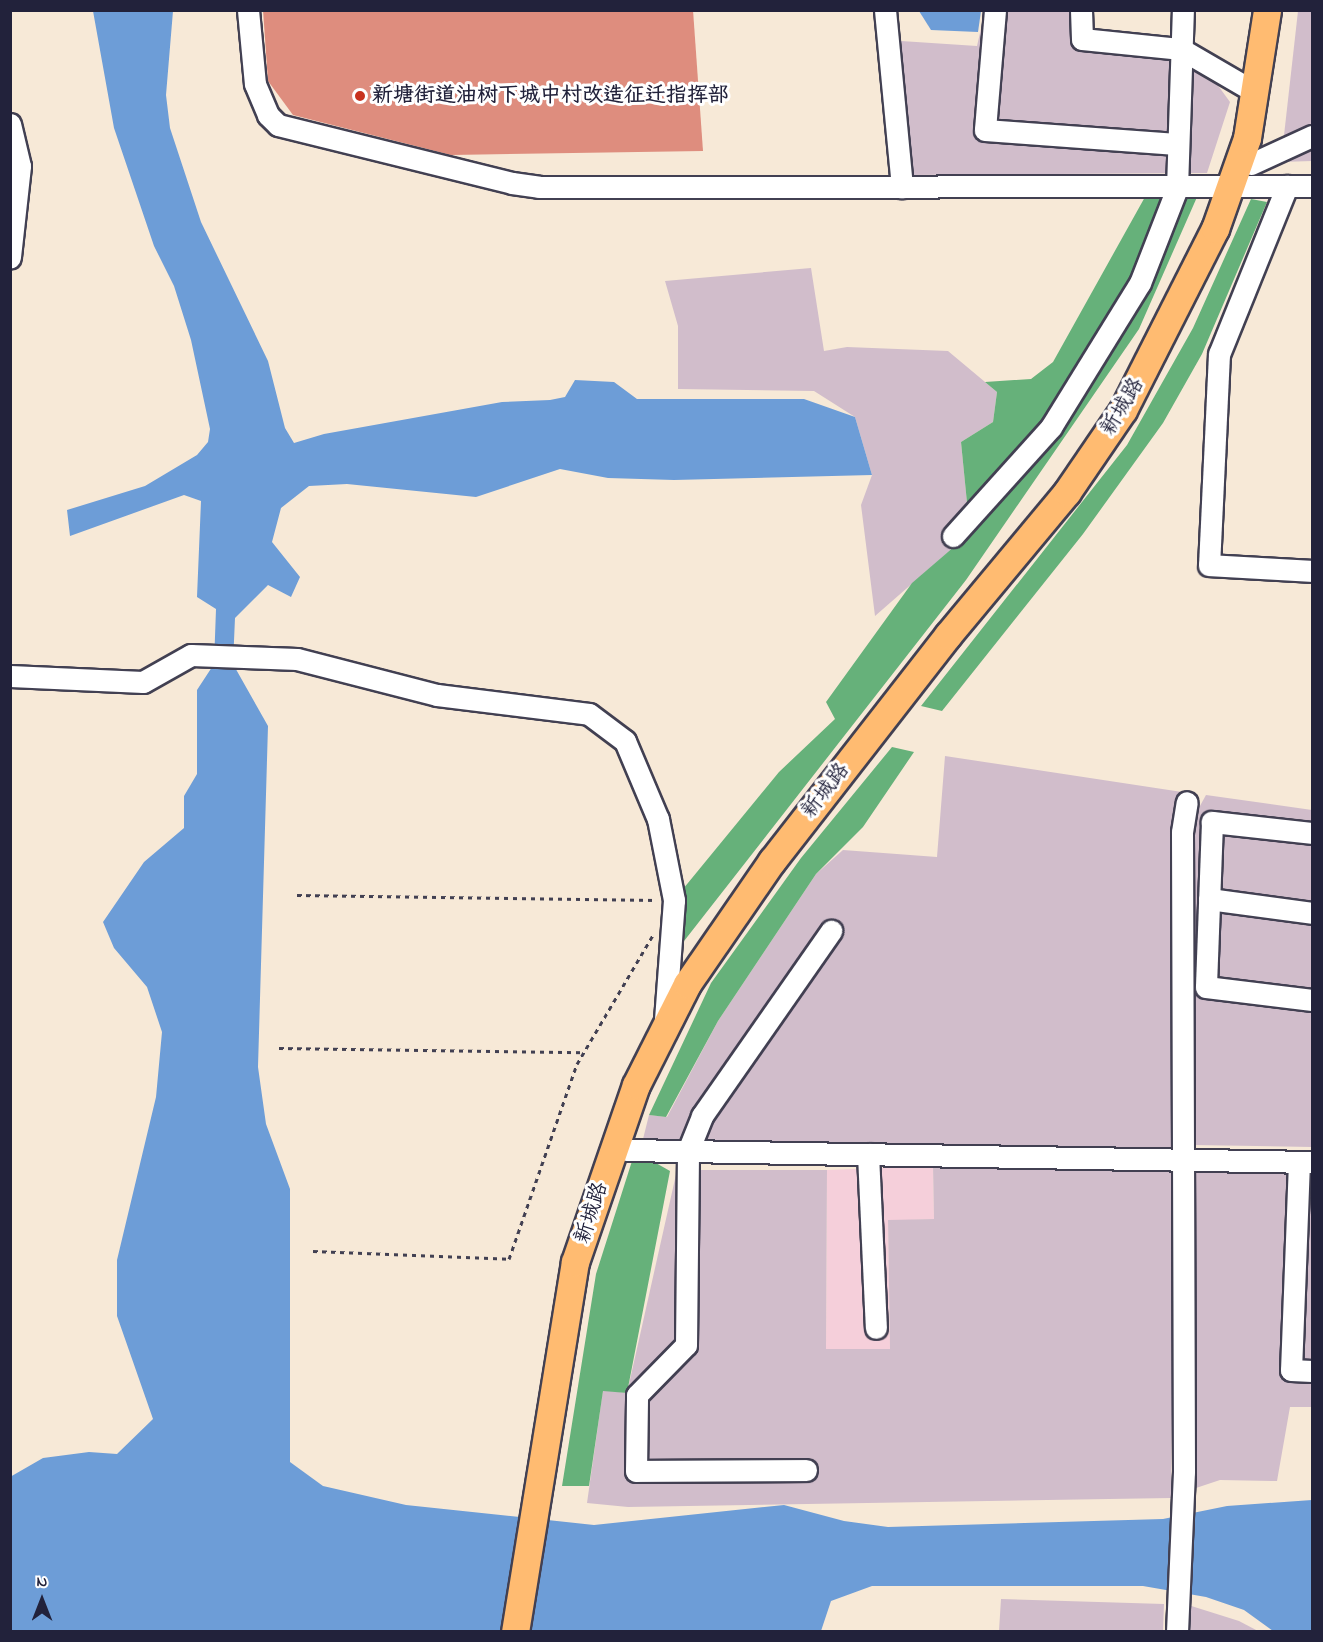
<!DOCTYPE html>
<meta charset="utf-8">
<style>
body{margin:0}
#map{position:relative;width:1323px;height:1642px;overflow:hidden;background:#f7e9d7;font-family:"Indie Flower","LXGW WenKai TC",sans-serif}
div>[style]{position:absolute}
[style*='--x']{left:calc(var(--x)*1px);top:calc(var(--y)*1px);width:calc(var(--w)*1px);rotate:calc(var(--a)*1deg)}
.built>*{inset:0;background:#f5cfda}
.industrial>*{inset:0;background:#d1bdcb}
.forest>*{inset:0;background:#66b17a}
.water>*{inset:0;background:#6d9dd7}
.building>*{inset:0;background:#de8d7e}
.path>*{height:3px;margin-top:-1.5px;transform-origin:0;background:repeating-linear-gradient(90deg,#424052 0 4.5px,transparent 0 9px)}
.roads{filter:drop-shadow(2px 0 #424052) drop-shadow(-2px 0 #424052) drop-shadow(0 2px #424052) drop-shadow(0 -2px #424052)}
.minor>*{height:21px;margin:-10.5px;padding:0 10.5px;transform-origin:10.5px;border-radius:10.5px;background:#fff}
.major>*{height:27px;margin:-13.5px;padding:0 13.5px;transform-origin:13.5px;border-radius:13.5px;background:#ffbb71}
.dots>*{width:16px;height:16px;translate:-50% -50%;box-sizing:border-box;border:3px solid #fff;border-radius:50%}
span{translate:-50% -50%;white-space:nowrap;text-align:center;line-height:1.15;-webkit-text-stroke:6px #fff;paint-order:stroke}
.poi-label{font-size:21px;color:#22223b;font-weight:700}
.left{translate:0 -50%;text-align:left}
.street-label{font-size:21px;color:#22223b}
.frame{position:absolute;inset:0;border:12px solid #22223b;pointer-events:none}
.north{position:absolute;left:12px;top:1570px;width:60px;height:60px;-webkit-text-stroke:4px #fff;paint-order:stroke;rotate:0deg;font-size:16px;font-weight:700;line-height:24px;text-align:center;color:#22223b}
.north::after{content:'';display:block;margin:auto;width:21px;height:27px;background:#22223b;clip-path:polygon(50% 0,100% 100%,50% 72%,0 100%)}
</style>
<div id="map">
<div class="built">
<i style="clip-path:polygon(933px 1166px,934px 1219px,888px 1221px,890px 1349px,826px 1349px,827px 1170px)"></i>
</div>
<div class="industrial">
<i style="clip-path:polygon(985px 11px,1077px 11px,1074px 42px,1198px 58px,1230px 102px,1207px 173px,911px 175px,901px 41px,977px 46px)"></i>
<i style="clip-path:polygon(1298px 11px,1312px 11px,1312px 161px,1281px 162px)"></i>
<i style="clip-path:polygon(811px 268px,824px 351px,847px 347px,948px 351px,997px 392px,993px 422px,961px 442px,970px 533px,875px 616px,861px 505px,872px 475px,855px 417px,814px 391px,678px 389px,678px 326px,665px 281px)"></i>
<i style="clip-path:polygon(945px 756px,1182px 792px,1175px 894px,1176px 1151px,643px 1139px,649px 1115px,667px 1117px,718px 1021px,816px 874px,843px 850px,937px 857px)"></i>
<i style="clip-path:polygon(1206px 795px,1312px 810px,1312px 1147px,1193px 1145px,1195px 815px)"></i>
<i style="clip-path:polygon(1056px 1163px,1175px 1167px,1171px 1498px,628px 1507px,587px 1503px,603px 1390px,627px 1393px,677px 1170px,827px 1170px,826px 1349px,890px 1349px,888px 1220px,934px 1219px,933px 1166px)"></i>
<i style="clip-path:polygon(1196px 1170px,1312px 1173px,1312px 1407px,1290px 1407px,1277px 1481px,1220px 1480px,1196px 1488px)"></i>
<i style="clip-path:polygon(1001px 1599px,1164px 1604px,1163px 1631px,999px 1631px)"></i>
<i style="clip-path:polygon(1185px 1604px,1239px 1621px,1258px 1631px,1185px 1632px)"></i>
</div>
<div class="forest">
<i style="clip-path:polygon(1150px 188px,1201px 188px,1139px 329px,966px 580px,670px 959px,674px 900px,779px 772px,835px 719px,826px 702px,912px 583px,970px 533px,961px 442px,993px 422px,997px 392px,985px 382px,1031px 379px,1053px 362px)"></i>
<i style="clip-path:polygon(1251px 199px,1267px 202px,1202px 354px,1163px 423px,1083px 534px,942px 711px,921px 706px,1127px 445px,1193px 328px)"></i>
<i style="clip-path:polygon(892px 747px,914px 752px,863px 827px,816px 874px,718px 1021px,666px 1117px,649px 1115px,711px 983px,801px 858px)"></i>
<i style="clip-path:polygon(647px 1158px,670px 1171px,627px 1393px,603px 1391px,589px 1486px,562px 1486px,596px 1274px,632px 1161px)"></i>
</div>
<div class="water">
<i style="clip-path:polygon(93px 11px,173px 11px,166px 95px,170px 128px,201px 222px,268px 361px,285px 428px,294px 443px,324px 434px,502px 402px,550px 400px,565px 397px,575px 380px,614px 382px,637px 399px,804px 399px,855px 417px,872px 475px,674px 480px,608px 478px,560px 469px,476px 497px,347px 484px,309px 486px,281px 508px,272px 542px,300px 577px,291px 597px,268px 585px,235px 618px,233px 664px,268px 726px,258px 1067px,266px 1124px,290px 1189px,290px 1462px,323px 1486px,406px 1505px,594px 1525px,784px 1505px,844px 1521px,888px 1527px,1163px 1519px,1227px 1506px,1312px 1500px,1312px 1631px,1273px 1631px,1244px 1610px,1206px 1597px,1143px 1586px,872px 1586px,831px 1601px,821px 1631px,11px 1631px,10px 1477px,43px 1458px,89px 1452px,117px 1454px,153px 1419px,117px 1316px,117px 1260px,156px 1097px,162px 1032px,147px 987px,114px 948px,103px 922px,144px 862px,184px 828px,184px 796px,197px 774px,197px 690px,214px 664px,216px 609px,197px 597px,201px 501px,184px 495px,70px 536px,67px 510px,145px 486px,197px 455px,208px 442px,210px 429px,191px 340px,174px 286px,154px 246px,114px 128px)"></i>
<i style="clip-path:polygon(919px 11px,981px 11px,978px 32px,931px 30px)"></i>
</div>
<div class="building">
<i style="clip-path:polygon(263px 10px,693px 10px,703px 151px,451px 155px,293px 115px,268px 81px)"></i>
</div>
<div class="path">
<i style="--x:297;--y:895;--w:360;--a:0.8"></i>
<i style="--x:279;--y:1048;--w:305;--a:0.8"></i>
<i style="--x:313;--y:1251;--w:196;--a:2.3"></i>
<i style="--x:509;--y:1259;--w:207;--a:-70.8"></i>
<i style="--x:577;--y:1064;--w:150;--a:-59.5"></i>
</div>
<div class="roads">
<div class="minor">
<i style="--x:248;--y:10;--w:74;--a:84.6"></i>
<i style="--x:255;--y:84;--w:34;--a:67"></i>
<i style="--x:268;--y:115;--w:14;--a:45"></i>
<i style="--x:278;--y:125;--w:241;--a:13.9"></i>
<i style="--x:512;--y:183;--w:27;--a:8"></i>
<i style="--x:539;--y:187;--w:773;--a:-0.07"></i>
<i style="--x:885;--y:10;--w:178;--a:84.5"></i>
<i style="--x:995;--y:10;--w:120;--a:94.8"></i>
<i style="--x:985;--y:130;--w:192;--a:4.2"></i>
<i style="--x:1081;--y:10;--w:29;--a:88"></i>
<i style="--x:1082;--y:39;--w:100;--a:5.8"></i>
<i style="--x:1181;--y:49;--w:86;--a:30.2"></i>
<i style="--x:10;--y:124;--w:43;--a:76.6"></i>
<i style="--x:20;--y:166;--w:92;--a:96.3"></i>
<i style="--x:1251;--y:164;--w:67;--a:-24.7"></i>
<i style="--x:1287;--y:186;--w:181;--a:112"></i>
<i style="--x:1219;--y:354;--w:211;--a:92.7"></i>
<i style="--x:1209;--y:565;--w:103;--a:3.3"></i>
<i style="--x:953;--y:536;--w:147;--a:-48"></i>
<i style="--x:1051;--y:427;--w:169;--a:-58.3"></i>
<i style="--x:1140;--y:283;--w:102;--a:-68.7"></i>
<i style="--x:1177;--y:188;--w:178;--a:-88.1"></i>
<i style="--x:10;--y:676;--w:133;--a:2.6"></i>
<i style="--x:143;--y:682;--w:55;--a:-29.4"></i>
<i style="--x:191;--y:655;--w:106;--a:2.2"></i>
<i style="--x:297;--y:659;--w:145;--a:14.4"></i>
<i style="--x:437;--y:695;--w:153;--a:7.1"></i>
<i style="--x:589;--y:714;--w:45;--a:36.9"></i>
<i style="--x:625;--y:741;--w:85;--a:67.1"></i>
<i style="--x:658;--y:819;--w:83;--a:78.8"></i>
<i style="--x:674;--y:900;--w:121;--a:94.3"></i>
<i style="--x:1312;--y:833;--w:101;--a:-173.7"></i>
<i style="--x:1212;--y:822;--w:165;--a:92.1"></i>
<i style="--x:1206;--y:987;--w:107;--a:7"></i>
<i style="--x:1209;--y:899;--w:104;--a:7.7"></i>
<i style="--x:626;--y:1150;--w:686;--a:1"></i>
<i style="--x:868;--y:1154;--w:174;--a:87.4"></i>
<i style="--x:1299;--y:1162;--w:208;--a:92.2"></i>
<i style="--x:1291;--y:1370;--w:21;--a:3"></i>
<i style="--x:806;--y:1470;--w:170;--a:179.7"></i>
<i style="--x:636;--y:1471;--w:76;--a:-89.2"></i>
<i style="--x:637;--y:1395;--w:70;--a:-45.6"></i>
<i style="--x:686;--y:1345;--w:194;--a:-89.4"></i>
<i style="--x:688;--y:1151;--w:38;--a:-68"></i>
<i style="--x:702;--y:1116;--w:226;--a:-55.1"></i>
<i style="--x:1177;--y:1632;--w:161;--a:-87.5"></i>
<i style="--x:1184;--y:1471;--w:639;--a:-90.18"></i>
<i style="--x:1182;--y:832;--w:30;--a:-81"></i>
</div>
<div class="major">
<i style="--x:515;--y:1632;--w:375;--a:-80.8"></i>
<i style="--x:575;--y:1262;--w:187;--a:-71"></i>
<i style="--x:636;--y:1085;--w:113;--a:-63.2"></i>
<i style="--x:687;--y:984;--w:150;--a:-55.4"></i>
<i style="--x:772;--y:861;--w:286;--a:-52.1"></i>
<i style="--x:948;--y:635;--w:186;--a:-50.2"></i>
<i style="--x:1067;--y:492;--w:99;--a:-55.7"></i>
<i style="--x:1123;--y:410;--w:203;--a:-63.1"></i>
<i style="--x:1215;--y:229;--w:96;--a:-70.6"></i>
<i style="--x:1247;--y:138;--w:130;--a:-81.1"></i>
</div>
</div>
<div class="dots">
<i style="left:360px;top:96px;background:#c8321e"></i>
</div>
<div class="poi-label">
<span class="left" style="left:372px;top:96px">新塘街道油树下城中村改造征迁指挥部</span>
</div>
<div class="street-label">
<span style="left:1123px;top:407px;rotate:-59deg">新城路</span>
<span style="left:826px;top:791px;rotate:-52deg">新城路</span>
<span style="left:592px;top:1213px;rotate:-72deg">新城路</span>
</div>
<div class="frame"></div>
<div class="north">N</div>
</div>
